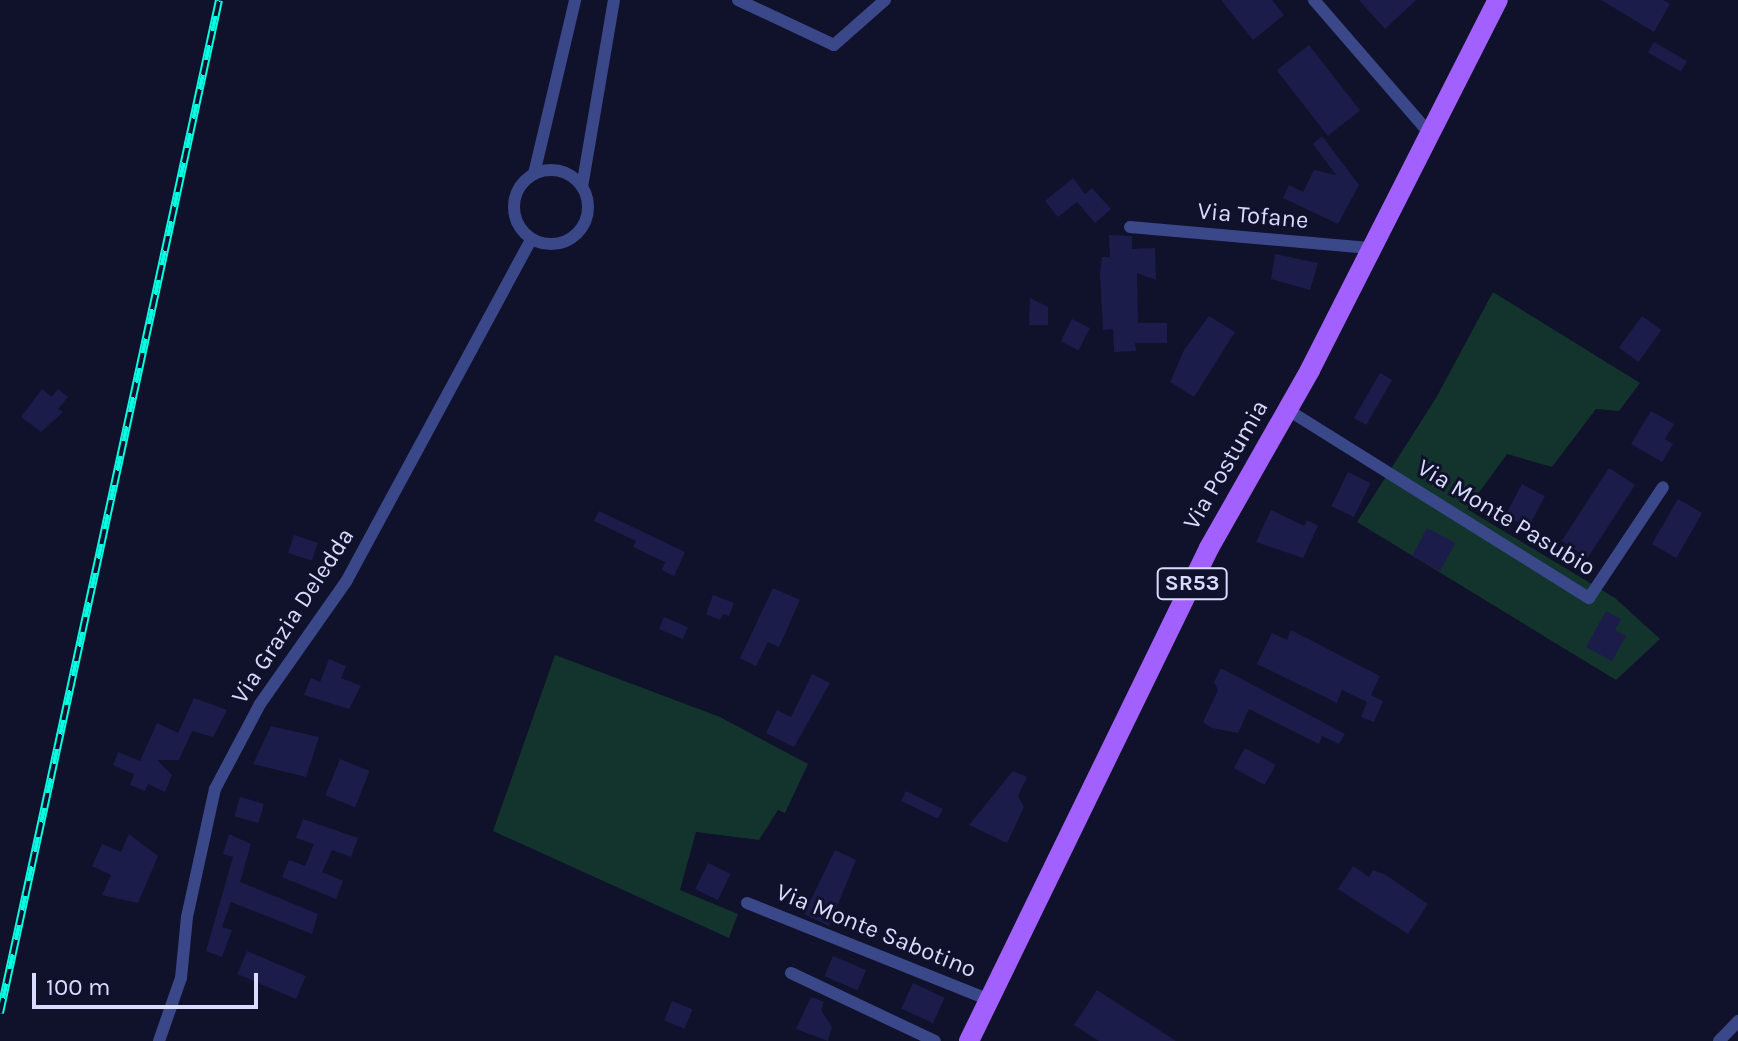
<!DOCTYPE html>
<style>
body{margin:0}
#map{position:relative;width:1738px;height:1041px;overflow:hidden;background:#10112a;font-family:Karla,sans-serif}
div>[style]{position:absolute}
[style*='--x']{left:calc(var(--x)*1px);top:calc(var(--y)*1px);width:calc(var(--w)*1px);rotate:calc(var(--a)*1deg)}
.green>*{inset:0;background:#13342c}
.building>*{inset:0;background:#1c1c4b;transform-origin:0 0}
.minor>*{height:12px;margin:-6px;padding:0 6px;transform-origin:6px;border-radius:6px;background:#3a4889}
.minor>.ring{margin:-6px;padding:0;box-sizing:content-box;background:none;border:12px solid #3a4889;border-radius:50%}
.primary>*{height:20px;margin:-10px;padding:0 10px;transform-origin:10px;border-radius:10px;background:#a160ff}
.rail>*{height:8px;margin-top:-4px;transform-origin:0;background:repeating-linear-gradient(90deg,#10112a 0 15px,#05ffe2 0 30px);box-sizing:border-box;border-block:2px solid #05ffe2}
span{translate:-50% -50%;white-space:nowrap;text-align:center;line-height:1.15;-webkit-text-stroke:6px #10112a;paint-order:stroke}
.shield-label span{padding:2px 6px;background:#10112a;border:2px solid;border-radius:6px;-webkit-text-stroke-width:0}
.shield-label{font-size:22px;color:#d9dcff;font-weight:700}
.street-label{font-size:24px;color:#d9dcff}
.scale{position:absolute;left:32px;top:973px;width:226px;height:36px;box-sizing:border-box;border:4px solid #d9dcff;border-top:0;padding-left:10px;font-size:24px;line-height:28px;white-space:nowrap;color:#d9dcff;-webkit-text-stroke:6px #10112a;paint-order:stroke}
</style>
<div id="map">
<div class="green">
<i style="clip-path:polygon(1493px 292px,1640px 383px,1619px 411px,1596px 409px,1552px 467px,1507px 454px,1467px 509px,1615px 598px,1660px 639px,1616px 680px,1357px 522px,1436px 398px)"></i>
<i style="clip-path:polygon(555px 655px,720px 717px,808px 764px,785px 813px,778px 810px,759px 840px,696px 832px,680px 890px,738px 914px,729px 938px,493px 831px)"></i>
</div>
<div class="building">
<i style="clip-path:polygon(1221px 0,1272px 0,1284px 15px,1253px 40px)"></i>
<i style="clip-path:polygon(1359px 0,1416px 0,1385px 29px)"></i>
<i style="clip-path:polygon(1601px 0,1663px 0,1670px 4px,1654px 32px)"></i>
<i style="left:1654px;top:42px;width:38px;height:12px;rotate:30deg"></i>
<i style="left:1309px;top:45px;width:83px;height:41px;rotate:52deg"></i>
<i style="clip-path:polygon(1322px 136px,1359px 185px,1338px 224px,1283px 198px,1289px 185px,1303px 192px,1314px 170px,1336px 175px,1313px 144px)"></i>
<i style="clip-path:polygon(1073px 178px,1085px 194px,1092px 188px,1111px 209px,1095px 223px,1077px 202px,1058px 217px,1045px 201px)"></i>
<i style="clip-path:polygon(1109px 235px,1132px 236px,1132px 249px,1155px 248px,1156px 280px,1137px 273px,1138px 323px,1167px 323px,1167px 343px,1135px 343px,1136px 351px,1114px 352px,1113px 329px,1103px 330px,1100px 274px,1102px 257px,1110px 257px)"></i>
<i style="clip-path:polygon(1275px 254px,1318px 263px,1310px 290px,1271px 279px)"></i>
<i style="clip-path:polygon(1030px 298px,1048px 307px,1048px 325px,1029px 325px)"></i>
<i style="clip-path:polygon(1209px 316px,1235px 332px,1194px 397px,1170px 382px,1184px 350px)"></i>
<i style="left:1642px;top:316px;width:24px;height:39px;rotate:36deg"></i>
<i style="left:1072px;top:319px;width:20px;height:25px;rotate:27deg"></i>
<i style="left:1380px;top:373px;width:14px;height:52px;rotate:30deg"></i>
<i style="clip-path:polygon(42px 389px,52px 397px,58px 389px,68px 397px,58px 409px,63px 412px,41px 432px,21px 417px)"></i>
<i style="clip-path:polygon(1651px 411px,1674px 424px,1665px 439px,1673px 444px,1662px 462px,1631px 444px)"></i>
<i style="left:1609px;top:468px;width:31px;height:87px;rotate:33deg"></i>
<i style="left:1348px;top:472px;width:25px;height:38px;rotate:26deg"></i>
<i style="left:1522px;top:484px;width:26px;height:38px;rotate:28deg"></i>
<i style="left:1678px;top:499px;width:28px;height:52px;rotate:30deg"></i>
<i style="clip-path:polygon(1271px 510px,1304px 526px,1307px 520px,1318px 526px,1303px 558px,1256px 542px)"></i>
<i style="clip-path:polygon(599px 511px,685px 552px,674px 576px,662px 570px,665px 562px,633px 547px,636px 541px,594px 521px)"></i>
<i style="left:1427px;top:528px;width:32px;height:32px;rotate:28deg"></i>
<i style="left:294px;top:535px;width:25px;height:19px;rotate:18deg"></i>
<i style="clip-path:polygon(773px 588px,800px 600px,779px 647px,768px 642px,756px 666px,740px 658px)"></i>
<i style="clip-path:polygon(713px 595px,734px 603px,729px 616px,723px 614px,720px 620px,706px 614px)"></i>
<i style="clip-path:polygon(1606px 611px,1621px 619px,1615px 630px,1626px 636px,1612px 661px,1586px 647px)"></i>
<i style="left:664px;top:617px;width:26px;height:13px;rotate:23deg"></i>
<i style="clip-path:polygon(1291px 630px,1380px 676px,1371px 695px,1383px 701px,1374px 722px,1361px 717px,1367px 702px,1342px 690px,1337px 703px,1257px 664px,1272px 633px,1287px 640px)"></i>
<i style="clip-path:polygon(329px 659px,346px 666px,341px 678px,361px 686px,349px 709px,304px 695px,311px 678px,320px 682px)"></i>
<i style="clip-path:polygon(1221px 668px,1345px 734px,1339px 744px,1322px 736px,1319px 744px,1249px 709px,1238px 733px,1212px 728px,1203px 722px,1218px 690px,1214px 682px)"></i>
<i style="clip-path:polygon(812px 674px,830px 683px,794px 747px,766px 733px,777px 710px,791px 717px)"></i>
<i style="clip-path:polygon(194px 698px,227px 710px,213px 737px,192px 731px,179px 760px,157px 760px,172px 775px,165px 792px,148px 784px,145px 791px,130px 785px,134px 774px,113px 765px,118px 752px,140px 761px,157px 723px,178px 733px)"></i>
<i style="clip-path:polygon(271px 726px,319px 737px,306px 777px,253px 764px)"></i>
<i style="left:1245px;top:748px;width:35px;height:23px;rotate:29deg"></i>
<i style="left:340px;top:759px;width:32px;height:39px;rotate:22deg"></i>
<i style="clip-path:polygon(1013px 771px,1027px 777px,1018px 796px,1024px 807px,1007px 843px,969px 825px)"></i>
<i style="left:906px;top:791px;width:41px;height:11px;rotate:26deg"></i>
<i style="left:240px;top:797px;width:25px;height:20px;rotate:16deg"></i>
<i style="clip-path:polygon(303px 819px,358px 838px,351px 857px,332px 850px,322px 872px,343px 881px,336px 899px,282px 877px,289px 860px,305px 866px,314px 844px,296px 838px)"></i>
<i style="clip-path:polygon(129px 834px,158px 856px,138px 903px,102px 895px,111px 875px,92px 866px,102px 844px,121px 852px)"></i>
<i style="clip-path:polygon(229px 834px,251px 844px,240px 882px,318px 914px,312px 934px,231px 902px,222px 927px,232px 930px,222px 957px,206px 951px,233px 857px,223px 854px)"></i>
<i style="clip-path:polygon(835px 850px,856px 860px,829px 926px,804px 914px)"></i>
<i style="left:708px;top:863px;width:25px;height:29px;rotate:26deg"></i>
<i style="clip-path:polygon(1353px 866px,1369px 877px,1373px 870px,1386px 875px,1428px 904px,1408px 934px,1338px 889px)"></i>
<i style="left:247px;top:951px;width:64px;height:25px;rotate:23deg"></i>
<i style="left:833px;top:956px;width:36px;height:22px;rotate:23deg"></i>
<i style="left:913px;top:983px;width:35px;height:28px;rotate:25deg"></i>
<i style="clip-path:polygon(1097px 990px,1176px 1041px,1099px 1041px,1074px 1025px)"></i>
<i style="clip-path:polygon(811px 997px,824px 1002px,821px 1010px,832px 1027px,828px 1041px,796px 1029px)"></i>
<i style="left:672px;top:1001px;width:22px;height:21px;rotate:22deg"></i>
</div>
<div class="minor">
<i style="--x:738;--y:0;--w:106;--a:25.1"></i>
<i style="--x:834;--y:45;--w:68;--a:-41.4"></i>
<i style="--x:1314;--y:0;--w:177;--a:49.1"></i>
<i class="ring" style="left:514px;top:170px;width:62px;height:62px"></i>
<i style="--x:534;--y:174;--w:179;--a:-76.7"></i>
<i style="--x:582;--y:187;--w:190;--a:-80.3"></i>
<i style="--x:1130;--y:227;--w:243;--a:5"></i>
<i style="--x:1288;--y:410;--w:355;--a:32"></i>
<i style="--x:1589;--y:598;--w:133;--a:-56.3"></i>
<i style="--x:747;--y:903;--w:261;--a:21.8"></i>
<i style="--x:791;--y:973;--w:159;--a:25.3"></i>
<i style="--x:159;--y:1041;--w:67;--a:-70.8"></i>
<i style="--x:181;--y:978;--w:61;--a:-84.4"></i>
<i style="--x:187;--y:917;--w:131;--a:-77.7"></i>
<i style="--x:215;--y:789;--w:96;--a:-62.1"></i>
<i style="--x:260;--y:704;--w:151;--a:-54.9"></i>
<i style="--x:347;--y:580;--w:387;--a:-61.6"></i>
<i style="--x:1719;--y:1041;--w:28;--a:-46"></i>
</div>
<div class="primary">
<i style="--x:969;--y:1041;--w:548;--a:-64.04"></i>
<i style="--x:1209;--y:548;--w:205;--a:-60.4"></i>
<i style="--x:1310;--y:370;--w:415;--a:-63.1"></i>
</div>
<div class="rail">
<i style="--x:0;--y:1013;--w:1036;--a:-77.8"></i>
</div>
<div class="shield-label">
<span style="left:1192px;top:584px">SR53</span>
</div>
<div class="street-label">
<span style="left:1253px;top:216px;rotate:5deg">Via Tofane</span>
<span style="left:1226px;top:465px;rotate:-60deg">Via Postumia</span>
<span style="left:1506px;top:518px;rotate:31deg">Via Monte Pasubio</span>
<span style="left:293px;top:616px;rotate:-57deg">Via Grazia Deledda</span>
<span style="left:876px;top:931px;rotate:22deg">Via Monte Sabotino</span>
</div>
<div class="scale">100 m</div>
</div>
